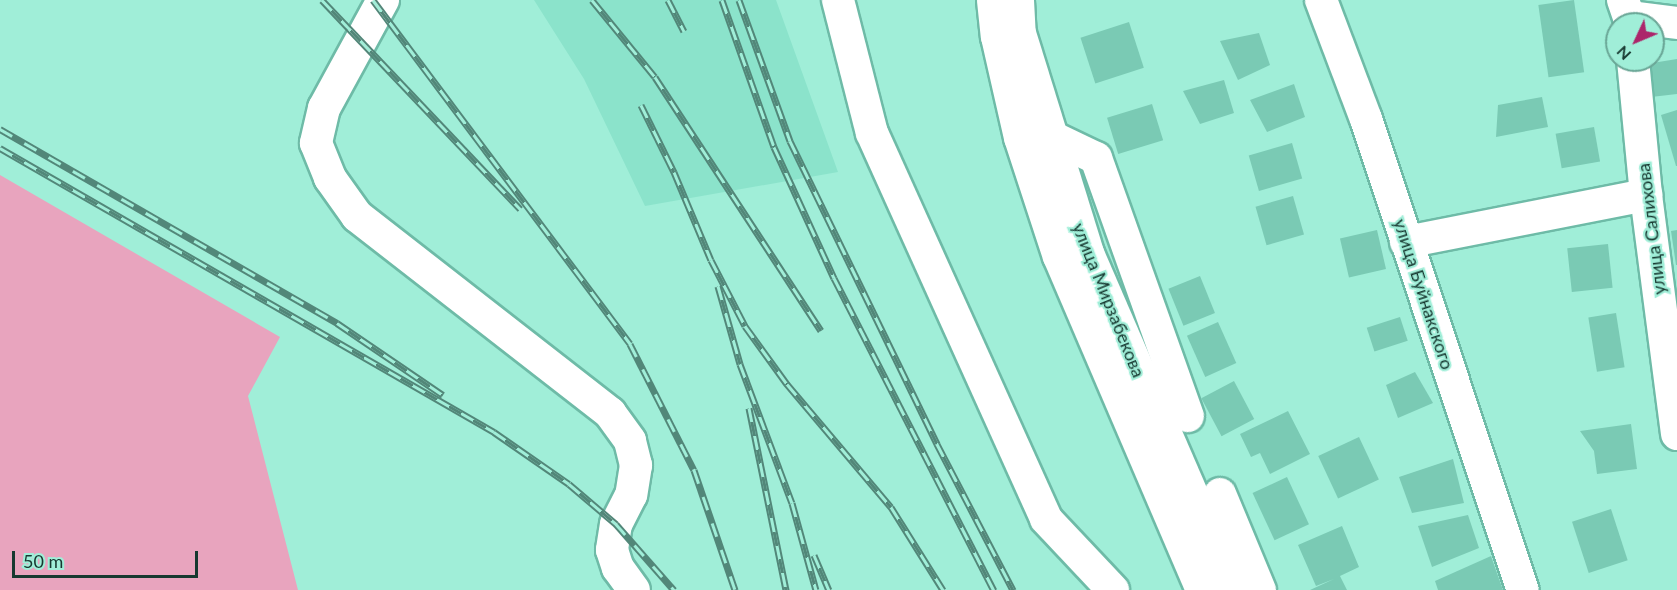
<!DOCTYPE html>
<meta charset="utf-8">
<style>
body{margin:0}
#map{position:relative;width:1677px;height:590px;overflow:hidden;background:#a0eed8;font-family:Lato,sans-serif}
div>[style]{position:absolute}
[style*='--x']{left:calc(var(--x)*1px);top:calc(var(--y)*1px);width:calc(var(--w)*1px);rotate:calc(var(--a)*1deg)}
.built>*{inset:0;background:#8be3cb}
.water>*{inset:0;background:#e8a4be}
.building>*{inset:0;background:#7acab4;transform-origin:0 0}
.roads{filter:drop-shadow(2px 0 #6ebba7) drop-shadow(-2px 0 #6ebba7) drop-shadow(0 2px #6ebba7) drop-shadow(0 -2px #6ebba7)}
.minor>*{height:32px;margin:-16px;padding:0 16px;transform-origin:16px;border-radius:16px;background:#fff}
.major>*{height:33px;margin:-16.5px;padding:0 16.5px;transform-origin:16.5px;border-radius:16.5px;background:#fff}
.rail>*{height:7px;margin-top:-3.5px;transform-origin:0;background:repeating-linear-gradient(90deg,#a0eed8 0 14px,#528779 0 28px);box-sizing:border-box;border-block:2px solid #528779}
span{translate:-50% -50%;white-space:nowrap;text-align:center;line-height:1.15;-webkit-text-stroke:4.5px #a0eed8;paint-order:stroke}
.street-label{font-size:18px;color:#173830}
.north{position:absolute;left:1605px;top:12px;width:60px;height:60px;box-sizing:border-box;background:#a0eed8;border:2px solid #69a595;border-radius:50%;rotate:226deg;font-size:16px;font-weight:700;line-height:24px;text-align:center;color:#173830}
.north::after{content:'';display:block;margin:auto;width:21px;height:27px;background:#ac256a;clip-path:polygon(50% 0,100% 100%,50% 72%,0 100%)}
.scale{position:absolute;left:12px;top:551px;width:186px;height:27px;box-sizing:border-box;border:3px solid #173830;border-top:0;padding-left:8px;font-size:18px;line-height:21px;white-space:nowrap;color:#173830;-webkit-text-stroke:4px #a0eed8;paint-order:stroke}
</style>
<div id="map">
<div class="built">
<i style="clip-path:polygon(534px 0,776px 0,838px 172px,645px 206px,584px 79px)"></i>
</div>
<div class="water">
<i style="clip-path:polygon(0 175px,280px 337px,248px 396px,298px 590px,0 590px)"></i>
</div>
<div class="building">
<i style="left:1574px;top:0;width:73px;height:36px;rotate:82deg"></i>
<i style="left:1129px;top:22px;width:48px;height:51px;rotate:72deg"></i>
<i style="clip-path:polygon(1259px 33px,1270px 65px,1238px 80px,1220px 41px)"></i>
<i style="clip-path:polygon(1677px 59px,1677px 94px,1651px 97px,1646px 64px)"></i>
<i style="clip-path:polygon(1224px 80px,1234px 113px,1200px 124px,1183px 91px)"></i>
<i style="clip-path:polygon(1294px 84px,1305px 117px,1267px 132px,1250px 100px)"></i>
<i style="clip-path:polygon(1542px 97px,1548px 127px,1496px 137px,1498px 105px)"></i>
<i style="left:1152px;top:104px;width:38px;height:47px;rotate:73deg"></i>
<i style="clip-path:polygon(1677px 110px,1677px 166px,1676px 166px,1661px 115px)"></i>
<i style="left:1594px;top:127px;width:35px;height:39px;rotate:80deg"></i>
<i style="left:1292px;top:143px;width:37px;height:45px;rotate:74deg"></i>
<i style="left:1293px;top:196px;width:40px;height:39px;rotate:74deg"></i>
<i style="left:1377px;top:230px;width:40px;height:38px;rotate:77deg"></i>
<i style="clip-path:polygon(1677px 230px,1677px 265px,1676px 265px,1671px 231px)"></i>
<i style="left:1608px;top:244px;width:44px;height:41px;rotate:84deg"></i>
<i style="left:1200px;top:276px;width:40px;height:34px;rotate:68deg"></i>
<i style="left:1616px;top:313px;width:55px;height:28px;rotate:81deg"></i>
<i style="left:1400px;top:317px;width:25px;height:35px;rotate:72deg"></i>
<i style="left:1218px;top:322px;width:45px;height:34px;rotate:66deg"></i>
<i style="clip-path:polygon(1415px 372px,1433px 403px,1398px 418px,1386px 385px)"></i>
<i style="left:1234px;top:381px;width:43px;height:37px;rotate:62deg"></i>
<i style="clip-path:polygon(1288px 411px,1310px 454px,1270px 474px,1260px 453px,1251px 457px,1240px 434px)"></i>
<i style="clip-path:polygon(1631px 424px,1637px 469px,1597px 474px,1594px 451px,1580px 431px)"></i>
<i style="left:1359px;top:437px;width:47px;height:45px;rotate:65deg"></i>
<i style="clip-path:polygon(1453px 459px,1464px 503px,1412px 513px,1399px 477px)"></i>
<i style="left:1287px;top:477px;width:52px;height:38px;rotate:65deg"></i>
<i style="left:1611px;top:509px;width:54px;height:41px;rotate:72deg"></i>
<i style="clip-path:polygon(1468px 515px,1479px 548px,1432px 567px,1418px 526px)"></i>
<i style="clip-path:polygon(1342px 526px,1359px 567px,1340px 576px,1347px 590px,1310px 590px,1334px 579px,1316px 586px,1298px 545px)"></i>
<i style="clip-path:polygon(1491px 556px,1503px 590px,1438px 590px,1435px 581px)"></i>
</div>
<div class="roads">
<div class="minor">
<i style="--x:383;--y:0;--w:123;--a:118.6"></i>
<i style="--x:324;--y:108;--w:36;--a:103"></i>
<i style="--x:316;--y:143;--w:38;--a:68"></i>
<i style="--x:330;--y:178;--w:47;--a:54.6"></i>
<i style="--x:357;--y:216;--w:321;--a:37.9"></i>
<i style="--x:610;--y:413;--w:34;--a:54"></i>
<i style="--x:630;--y:441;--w:25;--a:76"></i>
<i style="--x:636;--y:465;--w:30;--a:99"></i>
<i style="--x:631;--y:495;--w:33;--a:117"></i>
<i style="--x:616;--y:524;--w:26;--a:99"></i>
<i style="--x:612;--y:550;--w:19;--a:72"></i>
<i style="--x:618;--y:568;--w:27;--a:54"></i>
<i style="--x:838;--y:0;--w:137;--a:75.7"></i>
<i style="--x:872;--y:133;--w:423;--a:65.7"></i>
<i style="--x:1046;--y:519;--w:98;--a:46.7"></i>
<i style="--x:1321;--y:0;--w:127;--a:69.3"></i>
<i style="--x:1366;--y:119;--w:496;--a:71.6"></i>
<i style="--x:1623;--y:0;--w:18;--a:71"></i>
<i style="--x:1629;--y:17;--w:48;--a:7.1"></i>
<i style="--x:1633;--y:60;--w:136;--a:84.5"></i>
<i style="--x:1646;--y:195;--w:241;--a:82.6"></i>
<i style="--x:1050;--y:136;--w:51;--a:25.6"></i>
<i style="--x:1096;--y:158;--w:274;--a:70.4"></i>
<i style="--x:1406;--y:242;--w:245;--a:-11.1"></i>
<i style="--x:1220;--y:494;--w:104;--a:67.4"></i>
</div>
<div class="major">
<i style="--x:993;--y:0;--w:36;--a:84"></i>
<i style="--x:997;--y:36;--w:104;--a:77.2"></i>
<i style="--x:1020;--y:137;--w:125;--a:71.9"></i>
<i style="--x:1059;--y:256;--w:363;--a:66.8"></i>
<i style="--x:1017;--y:0;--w:33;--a:87"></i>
<i style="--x:1019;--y:33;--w:230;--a:72.8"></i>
<i style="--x:1087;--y:253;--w:367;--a:66.6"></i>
</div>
</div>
<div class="rail">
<i style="--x:322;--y:0;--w:288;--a:46.5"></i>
<i style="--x:373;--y:0;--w:429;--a:53.2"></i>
<i style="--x:630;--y:344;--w:141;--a:63.1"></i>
<i style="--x:694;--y:470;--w:127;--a:71.1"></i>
<i style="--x:592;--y:0;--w:99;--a:50.7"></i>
<i style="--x:655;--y:77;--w:303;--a:56.8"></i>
<i style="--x:668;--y:0;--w:35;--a:63"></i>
<i style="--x:722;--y:0;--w:156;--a:70.5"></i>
<i style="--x:774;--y:147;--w:144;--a:65.4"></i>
<i style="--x:834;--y:278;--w:351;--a:62.9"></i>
<i style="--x:739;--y:0;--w:150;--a:70.1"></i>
<i style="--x:790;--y:141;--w:337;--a:64.1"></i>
<i style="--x:937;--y:444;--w:165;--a:62.5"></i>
<i style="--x:641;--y:105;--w:75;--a:63.8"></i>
<i style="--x:674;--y:172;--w:95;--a:67.2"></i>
<i style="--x:711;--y:260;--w:74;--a:62.7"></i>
<i style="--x:745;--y:326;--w:72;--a:54.1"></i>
<i style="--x:787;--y:384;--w:161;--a:49.8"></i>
<i style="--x:891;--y:507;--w:98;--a:57.9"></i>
<i style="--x:0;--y:129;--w:389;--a:29.9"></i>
<i style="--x:337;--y:323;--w:128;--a:34.2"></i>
<i style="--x:0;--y:148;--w:570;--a:29.89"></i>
<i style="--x:494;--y:432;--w:91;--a:34.7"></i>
<i style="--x:569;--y:484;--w:62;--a:40.4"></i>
<i style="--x:616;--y:524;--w:88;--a:48.7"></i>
<i style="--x:718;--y:286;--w:81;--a:74.2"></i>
<i style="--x:740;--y:364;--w:148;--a:69.5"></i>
<i style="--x:792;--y:503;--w:90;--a:74.6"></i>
<i style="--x:749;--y:408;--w:186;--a:78.5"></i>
<i style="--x:814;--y:555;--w:38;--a:67"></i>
</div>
<div class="street-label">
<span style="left:1651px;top:229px;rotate:-97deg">улица Салихова</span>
<span style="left:1424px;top:294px;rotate:72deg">улица Буйнакского</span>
<span style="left:1109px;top:300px;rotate:68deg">улица Мирзабекова</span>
</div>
<div class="north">N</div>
<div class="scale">50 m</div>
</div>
